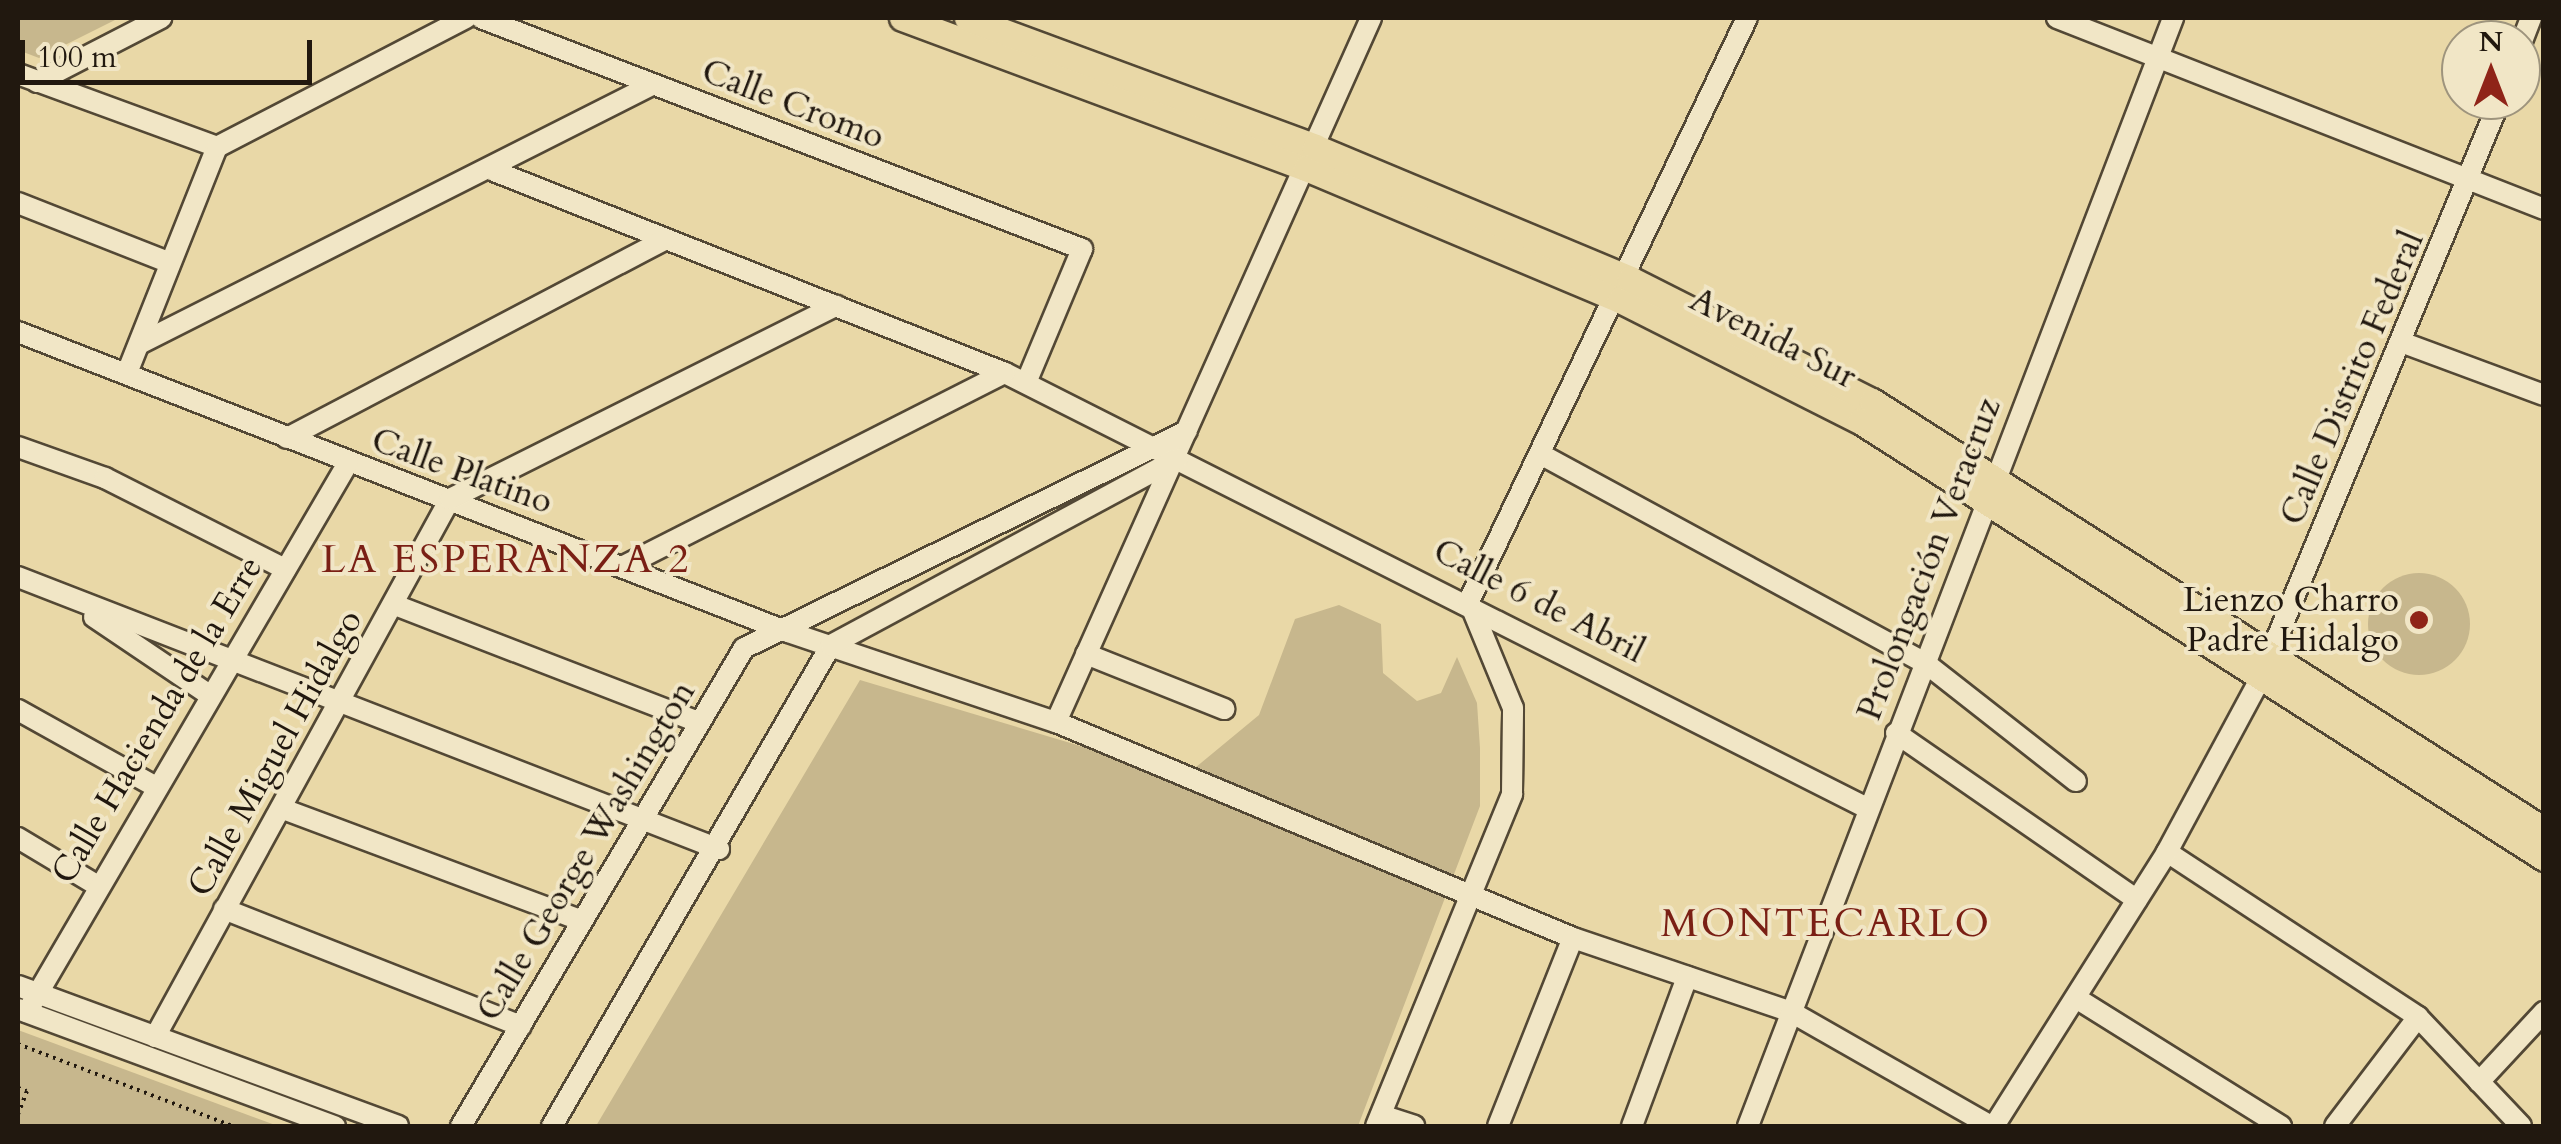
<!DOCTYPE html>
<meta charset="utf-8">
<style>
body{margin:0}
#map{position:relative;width:2561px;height:1144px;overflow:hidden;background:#e9d8a7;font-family:Cardo,serif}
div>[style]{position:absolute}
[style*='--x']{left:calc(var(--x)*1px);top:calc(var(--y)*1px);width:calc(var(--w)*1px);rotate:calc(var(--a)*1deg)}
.green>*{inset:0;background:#c7b78d}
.round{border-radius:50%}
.path>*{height:4px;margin-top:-2px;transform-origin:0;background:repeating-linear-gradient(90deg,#21180f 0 2.5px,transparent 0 7.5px)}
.roads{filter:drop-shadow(2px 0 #534835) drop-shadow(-2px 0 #534835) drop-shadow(0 2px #534835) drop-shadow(0 -2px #534835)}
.minor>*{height:20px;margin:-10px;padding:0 10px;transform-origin:10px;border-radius:10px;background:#f1e6c6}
.major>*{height:25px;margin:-12.5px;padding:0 12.5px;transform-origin:12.5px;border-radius:12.5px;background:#e9d8a7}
.dots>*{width:28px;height:28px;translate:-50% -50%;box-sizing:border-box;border:5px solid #f1e6c6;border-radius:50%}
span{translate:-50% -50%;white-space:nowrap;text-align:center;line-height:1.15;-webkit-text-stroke:8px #f1e6c6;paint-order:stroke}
.street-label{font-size:35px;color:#21180f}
.poi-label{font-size:35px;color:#21180f}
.right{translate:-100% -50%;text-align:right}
.quarter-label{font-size:40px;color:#7a1f14;letter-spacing:2.5px}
.frame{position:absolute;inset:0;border:20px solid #21180f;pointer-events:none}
.north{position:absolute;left:2441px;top:20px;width:100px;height:100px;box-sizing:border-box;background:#f1e6c6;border:2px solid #9e947d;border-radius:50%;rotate:0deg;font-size:28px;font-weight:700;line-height:40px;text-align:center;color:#21180f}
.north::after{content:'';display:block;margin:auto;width:35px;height:45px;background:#8f2418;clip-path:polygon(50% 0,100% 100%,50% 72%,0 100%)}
.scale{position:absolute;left:20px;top:40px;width:292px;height:45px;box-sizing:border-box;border:5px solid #21180f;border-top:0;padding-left:12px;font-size:30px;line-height:35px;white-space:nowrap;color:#21180f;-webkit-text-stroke:8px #f1e6c6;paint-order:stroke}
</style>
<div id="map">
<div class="green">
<i style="clip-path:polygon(18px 18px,119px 18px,39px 58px,18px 50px)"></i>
<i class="round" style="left:2368px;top:573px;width:102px;height:102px"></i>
<i style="clip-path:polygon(1339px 605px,1381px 624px,1383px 673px,1417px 701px,1441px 693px,1457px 657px,1477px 703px,1480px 748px,1480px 806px,1358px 1126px,596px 1126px,860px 680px,1184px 777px,1259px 715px,1295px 619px)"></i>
<i style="clip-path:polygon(18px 1030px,278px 1126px,18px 1126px)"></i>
</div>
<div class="path">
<i style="--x:18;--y:1044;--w:230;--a:20.9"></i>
<i style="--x:18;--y:1088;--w:9;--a:18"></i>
<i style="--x:27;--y:1091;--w:25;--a:111"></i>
</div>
<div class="roads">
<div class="minor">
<i style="--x:481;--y:18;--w:644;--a:21.02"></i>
<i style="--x:1082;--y:249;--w:145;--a:112.7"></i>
<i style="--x:2057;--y:18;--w:523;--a:21.41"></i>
<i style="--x:2521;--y:44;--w:28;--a:-69"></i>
<i style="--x:18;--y:74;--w:212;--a:20.1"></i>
<i style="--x:37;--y:82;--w:140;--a:-27.3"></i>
<i style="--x:494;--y:171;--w:549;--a:21.57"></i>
<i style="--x:1005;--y:373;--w:966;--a:26.78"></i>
<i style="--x:18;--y:203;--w:163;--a:21.5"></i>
<i style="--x:18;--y:332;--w:826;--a:21.29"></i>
<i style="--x:788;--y:632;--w:283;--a:18.6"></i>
<i style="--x:1056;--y:722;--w:560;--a:22.67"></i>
<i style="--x:1573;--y:938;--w:230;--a:18.7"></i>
<i style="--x:1791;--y:1012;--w:230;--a:29.7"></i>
<i style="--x:141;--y:343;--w:572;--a:-26.79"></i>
<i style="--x:2404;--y:343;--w:149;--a:20.4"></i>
<i style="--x:127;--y:373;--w:243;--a:-68.3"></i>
<i style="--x:217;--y:147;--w:280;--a:-27.4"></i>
<i style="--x:287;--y:438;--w:428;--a:-27.7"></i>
<i style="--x:18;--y:447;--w:92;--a:19.6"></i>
<i style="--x:105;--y:478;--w:202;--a:26.8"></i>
<i style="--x:1542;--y:455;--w:434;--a:28.5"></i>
<i style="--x:1924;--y:662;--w:193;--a:38.1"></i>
<i style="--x:622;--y:567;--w:429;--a:-26.9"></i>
<i style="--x:18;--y:577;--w:752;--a:21.21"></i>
<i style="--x:1469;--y:601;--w:646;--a:-64.51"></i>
<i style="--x:395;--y:605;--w:326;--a:21.1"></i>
<i style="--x:94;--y:617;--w:138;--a:34"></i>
<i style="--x:1086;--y:654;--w:149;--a:21.7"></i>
<i style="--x:18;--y:710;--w:154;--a:29.1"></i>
<i style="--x:1056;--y:722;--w:771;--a:-65.89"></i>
<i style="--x:1896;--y:733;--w:293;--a:34.7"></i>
<i style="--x:283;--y:809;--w:319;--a:20.5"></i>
<i style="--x:18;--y:838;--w:90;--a:30.9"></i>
<i style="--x:2167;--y:852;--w:300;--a:33.3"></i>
<i style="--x:2418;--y:1017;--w:150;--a:46.6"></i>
<i style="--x:224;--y:909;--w:319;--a:21.5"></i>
<i style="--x:18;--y:986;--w:405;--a:20.2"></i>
<i style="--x:2076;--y:998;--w:242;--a:32"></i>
<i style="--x:18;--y:1009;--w:338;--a:20.3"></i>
<i style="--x:27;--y:1012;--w:636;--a:-59.69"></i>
<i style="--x:155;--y:1037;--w:614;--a:-61.26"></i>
<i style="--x:450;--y:499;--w:432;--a:-26.6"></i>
<i style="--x:2479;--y:1082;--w:96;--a:-47.1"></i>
<i style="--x:1381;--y:1115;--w:35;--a:18"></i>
<i style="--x:461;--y:1126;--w:555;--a:-59.37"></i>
<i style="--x:744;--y:648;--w:493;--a:-26.1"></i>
<i style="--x:552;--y:1126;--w:556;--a:-59.88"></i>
<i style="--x:831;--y:645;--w:394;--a:-28.3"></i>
<i style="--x:1376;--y:1126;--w:359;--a:-67.7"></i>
<i style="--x:1512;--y:794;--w:86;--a:-89.3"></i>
<i style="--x:1513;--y:708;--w:116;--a:-112.4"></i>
<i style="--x:1498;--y:1126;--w:202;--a:-68.3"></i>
<i style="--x:1632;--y:1126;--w:159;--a:-69.7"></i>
<i style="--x:1748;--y:1126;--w:1187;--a:-69.01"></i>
<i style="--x:1994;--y:1126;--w:324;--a:-57.7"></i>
<i style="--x:2167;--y:852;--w:196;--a:-61.7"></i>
<i style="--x:2260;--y:679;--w:627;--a:-67.49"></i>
<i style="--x:2335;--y:1126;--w:137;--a:-52.7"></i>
</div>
<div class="major">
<i style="--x:902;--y:18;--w:431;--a:20.4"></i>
<i style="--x:1306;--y:168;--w:341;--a:22.8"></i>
<i style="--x:1620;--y:300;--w:269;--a:26.8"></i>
<i style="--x:1860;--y:421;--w:812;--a:32.57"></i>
<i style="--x:967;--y:18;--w:371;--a:20.3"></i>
<i style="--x:1315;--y:147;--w:342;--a:22.7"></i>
<i style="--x:1630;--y:279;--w:271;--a:26.8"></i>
<i style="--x:1872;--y:401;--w:797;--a:32.55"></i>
</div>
</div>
<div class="dots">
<i style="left:2419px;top:620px;background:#8f2418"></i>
</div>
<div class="street-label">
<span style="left:793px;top:104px;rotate:21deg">Calle Cromo</span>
<span style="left:1773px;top:338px;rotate:27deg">Avenida Sur</span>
<span style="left:2352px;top:378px;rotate:-67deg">Calle Distrito Federal</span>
<span style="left:462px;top:471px;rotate:20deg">Calle Platino</span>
<span style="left:1929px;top:559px;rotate:-69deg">Prolongación Veracruz</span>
<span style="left:1539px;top:601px;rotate:27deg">Calle 6 de Abril</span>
<span style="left:157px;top:720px;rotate:-59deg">Calle Hacienda de la Erre</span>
<span style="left:275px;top:753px;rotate:-61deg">Calle Miguel Hidalgo</span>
<span style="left:586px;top:851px;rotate:-59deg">Calle George Washington</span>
</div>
<div class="poi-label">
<span class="right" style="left:2399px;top:620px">Lienzo Charro<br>Padre Hidalgo</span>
</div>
<div class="quarter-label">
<span style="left:506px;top:560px">LA ESPERANZA 2</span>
<span style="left:1826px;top:924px">MONTECARLO</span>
</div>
<div class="frame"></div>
<div class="north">N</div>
<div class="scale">100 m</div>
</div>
